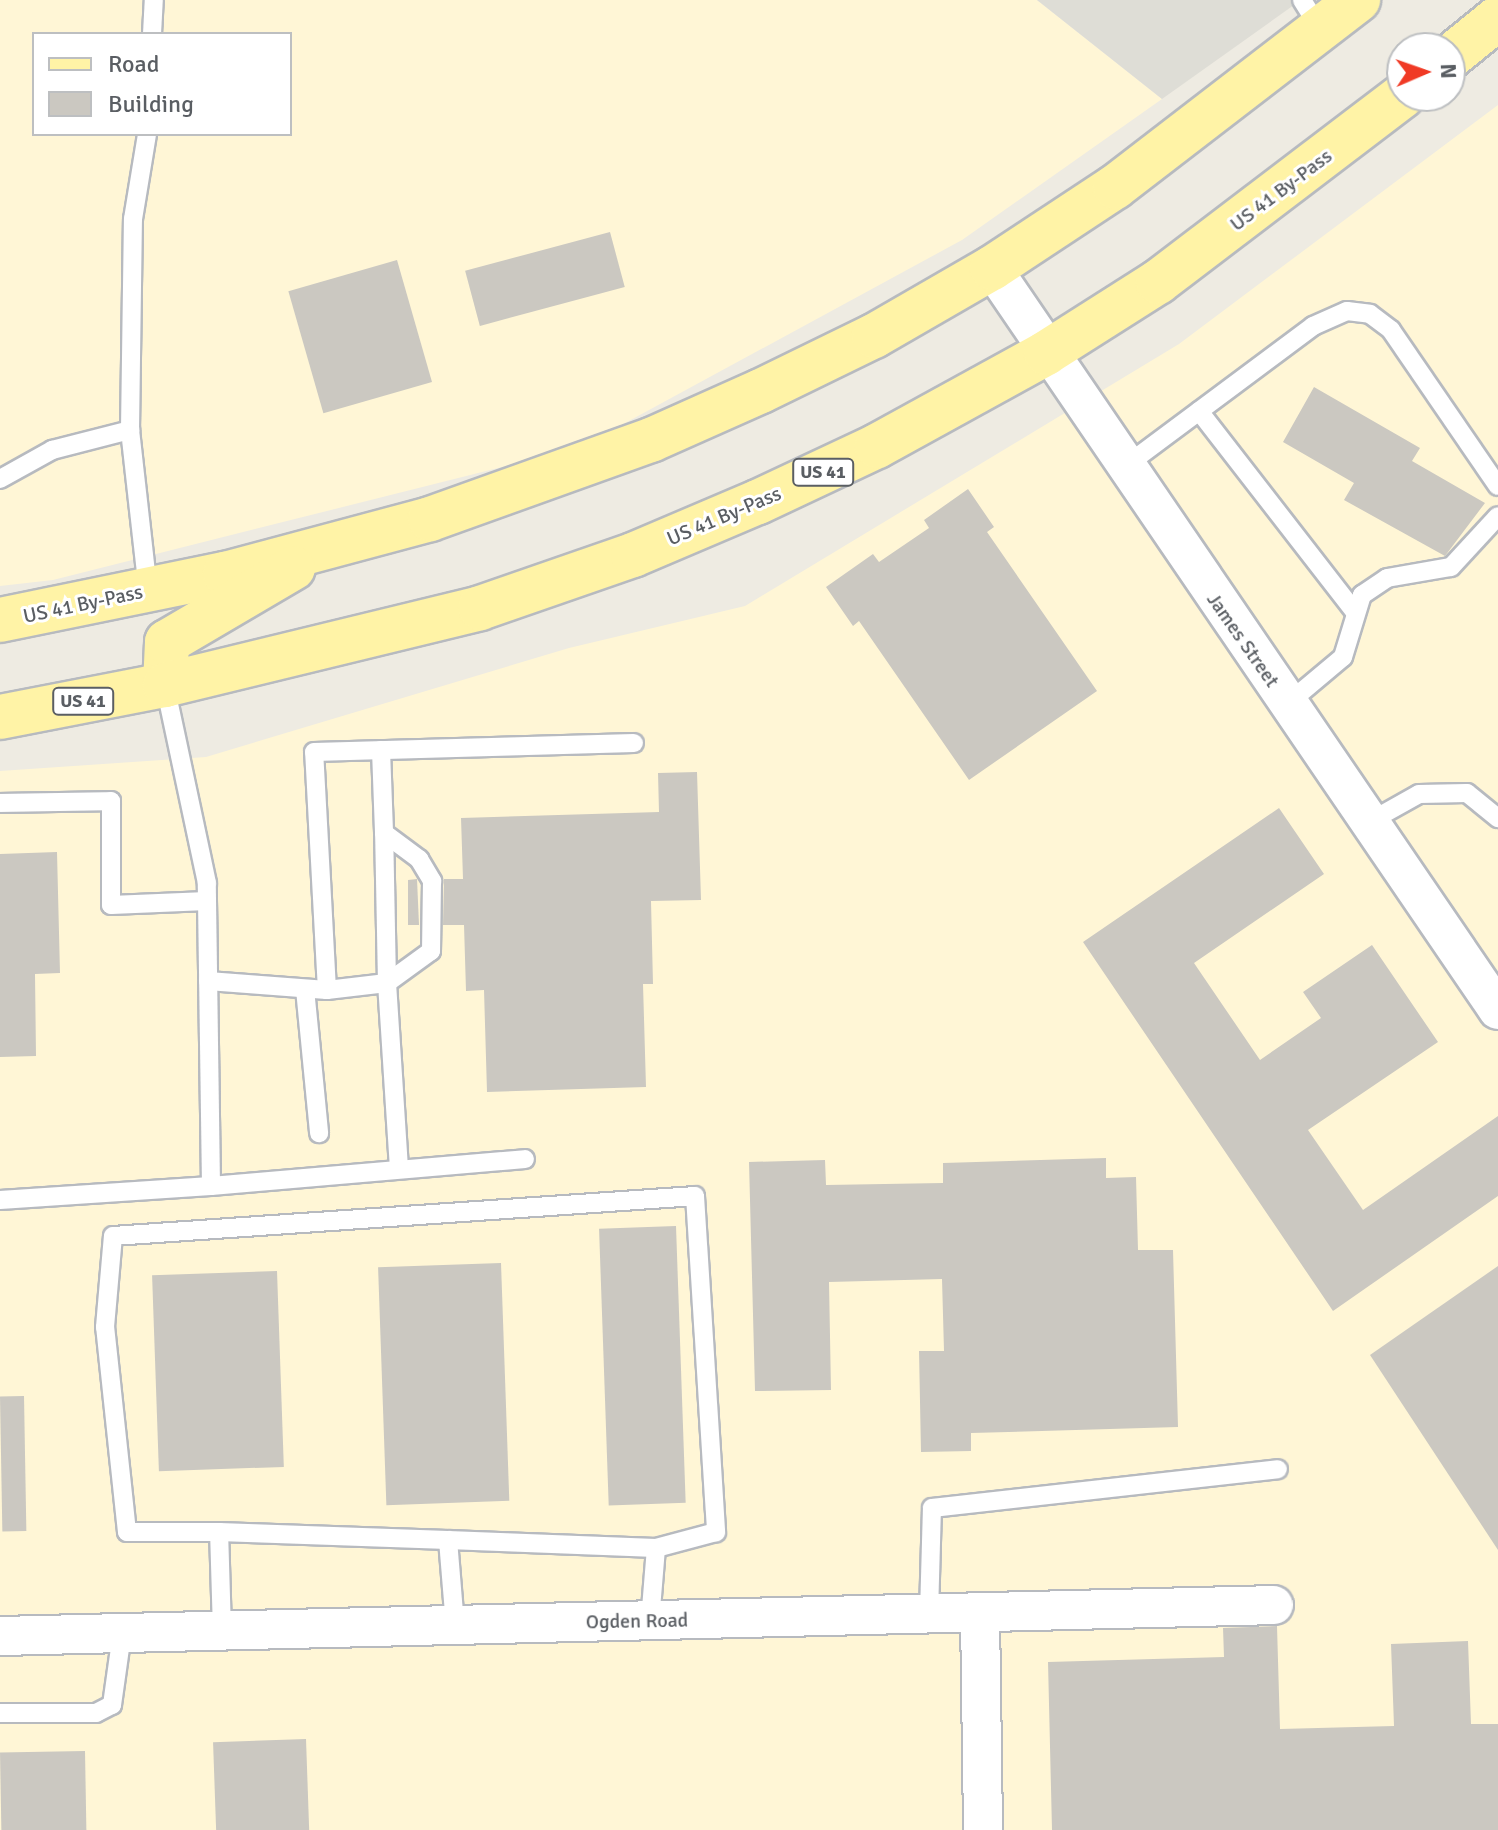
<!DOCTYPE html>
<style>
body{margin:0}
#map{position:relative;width:1498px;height:1830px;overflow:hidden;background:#eeebe2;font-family:Signika,sans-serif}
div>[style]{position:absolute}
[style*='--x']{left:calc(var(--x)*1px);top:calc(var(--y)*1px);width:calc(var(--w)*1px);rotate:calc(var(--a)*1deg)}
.commercial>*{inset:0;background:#fff6d6}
.industrial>*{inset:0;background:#deddd6}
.building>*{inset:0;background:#cbc8c1;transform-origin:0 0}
.roads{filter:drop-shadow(2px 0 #b7babf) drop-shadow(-2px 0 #b7babf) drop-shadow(0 2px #b7babf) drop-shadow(0 -2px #b7babf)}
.lane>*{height:18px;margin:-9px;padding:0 9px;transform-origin:9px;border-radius:9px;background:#fff}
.street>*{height:38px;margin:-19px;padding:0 19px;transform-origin:19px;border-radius:19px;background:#fff}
.primary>*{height:44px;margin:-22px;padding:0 22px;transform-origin:22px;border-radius:22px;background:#fff3a6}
span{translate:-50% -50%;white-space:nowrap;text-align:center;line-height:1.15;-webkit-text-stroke:6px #fff;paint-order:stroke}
.shield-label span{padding:2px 6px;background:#fff;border:2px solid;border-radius:6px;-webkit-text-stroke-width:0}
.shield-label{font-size:18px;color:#5a5e63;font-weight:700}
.street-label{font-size:20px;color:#5a5e63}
.legend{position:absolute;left:32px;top:32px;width:260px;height:104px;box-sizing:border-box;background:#fff;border:2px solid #bdbfc1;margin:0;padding:10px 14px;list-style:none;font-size:24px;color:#5a5e63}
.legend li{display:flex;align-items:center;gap:16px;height:40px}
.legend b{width:40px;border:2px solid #bdbfc1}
.north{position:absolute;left:1386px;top:32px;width:80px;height:80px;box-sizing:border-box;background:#fff;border:2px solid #bdbfc1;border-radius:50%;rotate:88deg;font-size:22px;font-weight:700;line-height:32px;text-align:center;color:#5a5e63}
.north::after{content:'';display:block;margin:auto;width:28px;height:36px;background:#f03a25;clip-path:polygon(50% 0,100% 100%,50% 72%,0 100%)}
</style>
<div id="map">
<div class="commercial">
<i style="clip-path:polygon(evenodd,0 0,1037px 0,1162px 99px,962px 240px,581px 447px,53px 580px,0 586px,0 0,34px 34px,290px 34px,290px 134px,34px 134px,34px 34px)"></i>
<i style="clip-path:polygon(1498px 105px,1498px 1830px,0 1830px,0 771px,206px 757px,569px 648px,745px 606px,1179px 344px)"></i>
</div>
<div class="industrial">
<i style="clip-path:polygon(1037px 0,1301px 0,1162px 99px)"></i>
</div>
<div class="building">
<i style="left:610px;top:232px;width:57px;height:150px;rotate:75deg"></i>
<i style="left:397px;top:260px;width:127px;height:113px;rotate:74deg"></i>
<i style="clip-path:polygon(1314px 387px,1420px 448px,1412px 461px,1485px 503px,1445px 556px,1344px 500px,1354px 483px,1283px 442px)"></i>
<i style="clip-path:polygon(968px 489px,994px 527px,987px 532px,1097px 691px,969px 780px,859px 621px,853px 626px,826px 587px,873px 554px,879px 562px,929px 528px,924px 520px)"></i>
<i style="clip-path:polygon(697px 772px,701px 900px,651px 901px,653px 984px,643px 984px,646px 1087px,487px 1092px,484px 990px,466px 991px,464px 925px,443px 925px,444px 879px,463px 879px,461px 818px,659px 812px,658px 773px)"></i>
<i style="clip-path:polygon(1279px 808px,1324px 874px,1194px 963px,1260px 1060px,1321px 1018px,1303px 992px,1372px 945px,1438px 1042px,1308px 1130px,1363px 1210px,1498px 1116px,1498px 1196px,1333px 1311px,1083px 942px)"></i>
<i style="clip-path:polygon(57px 852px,60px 973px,35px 974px,36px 1056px,0 1057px,0 854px)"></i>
<i style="clip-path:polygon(417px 879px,419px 925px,408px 925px,408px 880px)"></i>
<i style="clip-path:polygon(1106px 1158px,1106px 1178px,1136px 1177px,1138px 1250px,1173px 1250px,1178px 1427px,971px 1433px,971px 1451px,921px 1452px,919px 1351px,944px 1351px,942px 1279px,829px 1282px,831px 1390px,755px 1391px,749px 1162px,825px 1160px,826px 1185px,943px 1183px,943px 1163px)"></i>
<i style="left:676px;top:1226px;width:277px;height:77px;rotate:88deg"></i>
<i style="left:501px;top:1263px;width:238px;height:123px;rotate:88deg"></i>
<i style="clip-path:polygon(1498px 1266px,1498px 1550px,1370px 1355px)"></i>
<i style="left:277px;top:1271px;width:196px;height:125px;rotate:88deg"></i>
<i style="left:24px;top:1396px;width:135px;height:24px;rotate:89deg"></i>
<i style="clip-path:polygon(1277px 1626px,1280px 1729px,1394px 1726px,1391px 1644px,1468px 1641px,1471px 1724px,1498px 1724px,1498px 1830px,1052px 1830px,1048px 1662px,1224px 1657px,1223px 1628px)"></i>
<i style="left:306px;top:1739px;width:91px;height:93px;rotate:88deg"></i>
<i style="left:85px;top:1751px;width:79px;height:85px;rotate:89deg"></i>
</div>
<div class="roads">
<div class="lane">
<i style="--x:1302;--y:0;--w:34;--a:58"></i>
<i style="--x:152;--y:34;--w:34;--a:-87"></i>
<i style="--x:1199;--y:411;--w:254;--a:52.2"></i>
<i style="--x:130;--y:430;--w:211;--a:-89.2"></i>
<i style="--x:133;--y:219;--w:86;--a:-80.6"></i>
<i style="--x:1124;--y:467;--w:236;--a:-36.7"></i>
<i style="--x:1313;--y:326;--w:37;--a:-24"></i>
<i style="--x:1347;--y:311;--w:23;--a:7"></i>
<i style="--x:1370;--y:314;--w:26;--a:37"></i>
<i style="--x:1391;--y:330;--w:189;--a:55.6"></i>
<i style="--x:0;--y:479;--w:60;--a:-29.1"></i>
<i style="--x:52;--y:450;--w:81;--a:-14.4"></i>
<i style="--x:130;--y:430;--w:161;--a:83.6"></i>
<i style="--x:1287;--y:704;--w:73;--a:-40"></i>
<i style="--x:1343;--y:657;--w:65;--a:-73"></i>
<i style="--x:1362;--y:595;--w:30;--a:-34"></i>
<i style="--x:1387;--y:578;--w:65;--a:-9.8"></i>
<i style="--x:1451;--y:567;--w:69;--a:-47.3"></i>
<i style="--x:381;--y:750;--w:83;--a:87.9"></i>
<i style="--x:384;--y:833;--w:44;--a:36.6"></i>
<i style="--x:419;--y:859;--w:26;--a:59"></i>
<i style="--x:432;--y:881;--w:70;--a:90.8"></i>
<i style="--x:431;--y:951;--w:54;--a:144"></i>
<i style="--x:387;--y:983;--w:186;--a:86.3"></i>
<i style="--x:0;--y:803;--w:111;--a:-1"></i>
<i style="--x:111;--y:801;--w:104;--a:90"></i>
<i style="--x:111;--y:905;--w:96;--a:-2.4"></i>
<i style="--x:1369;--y:822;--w:57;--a:-29.2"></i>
<i style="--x:1419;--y:794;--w:48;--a:-1.2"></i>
<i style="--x:1467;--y:793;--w:40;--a:39"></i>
<i style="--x:208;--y:981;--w:119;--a:4.3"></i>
<i style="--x:327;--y:990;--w:60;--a:-6.7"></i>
<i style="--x:387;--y:983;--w:150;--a:-91.1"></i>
<i style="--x:305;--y:989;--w:145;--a:84.4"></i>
<i style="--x:327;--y:990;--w:238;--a:-93.1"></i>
<i style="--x:314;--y:752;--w:320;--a:-1.6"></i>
<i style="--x:211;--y:1186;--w:315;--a:-4.9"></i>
<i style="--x:0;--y:1200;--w:211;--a:-3.8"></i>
<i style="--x:211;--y:1186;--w:303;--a:-90.8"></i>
<i style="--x:207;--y:883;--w:202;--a:-102"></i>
<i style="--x:219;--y:1532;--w:92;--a:180"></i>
<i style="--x:127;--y:1532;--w:206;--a:-96.1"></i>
<i style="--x:105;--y:1327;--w:91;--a:-85"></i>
<i style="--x:113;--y:1236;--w:583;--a:-3.93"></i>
<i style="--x:695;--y:1196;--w:337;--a:86.4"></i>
<i style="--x:716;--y:1532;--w:62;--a:165.1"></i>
<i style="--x:656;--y:1548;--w:73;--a:94.7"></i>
<i style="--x:448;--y:1540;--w:208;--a:2.2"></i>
<i style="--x:929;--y:1614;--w:106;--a:-88.4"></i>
<i style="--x:932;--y:1508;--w:348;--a:-6.4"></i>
<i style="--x:222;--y:1631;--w:99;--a:-91.7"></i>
<i style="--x:219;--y:1532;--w:229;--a:2"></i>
<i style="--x:448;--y:1540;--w:85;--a:85.3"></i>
<i style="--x:0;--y:1713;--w:96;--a:0"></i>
<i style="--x:96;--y:1713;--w:18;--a:-27"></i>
<i style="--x:112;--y:1705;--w:72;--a:-82"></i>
</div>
<div class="street">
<i style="--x:992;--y:268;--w:898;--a:55.71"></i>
<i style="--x:980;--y:1613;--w:217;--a:89.2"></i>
<i style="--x:0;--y:1636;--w:1274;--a:-1.39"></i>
</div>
<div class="primary">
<i style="--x:1450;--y:57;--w:62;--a:-39.1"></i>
<i style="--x:0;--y:620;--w:230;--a:-11.6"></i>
<i style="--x:225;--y:574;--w:212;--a:-15"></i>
<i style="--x:430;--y:519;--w:235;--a:-19.7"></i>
<i style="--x:651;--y:440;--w:120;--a:-24"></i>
<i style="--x:761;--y:391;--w:126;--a:-26"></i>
<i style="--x:874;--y:336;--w:136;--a:-30"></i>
<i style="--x:992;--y:268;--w:147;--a:-33.4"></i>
<i style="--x:1115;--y:187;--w:307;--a:-37.6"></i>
<i style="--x:165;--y:685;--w:43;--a:-87.3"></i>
<i style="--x:167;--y:642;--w:146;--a:-30.4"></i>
<i style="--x:0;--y:717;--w:168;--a:-11"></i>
<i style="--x:165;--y:685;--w:324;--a:-13.7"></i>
<i style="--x:480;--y:608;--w:162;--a:-19.1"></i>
<i style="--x:633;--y:555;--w:136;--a:-23"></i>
<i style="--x:758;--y:502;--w:132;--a:-25.2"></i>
<i style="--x:877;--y:446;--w:193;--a:-28.8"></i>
<i style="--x:1046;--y:353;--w:133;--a:-32.4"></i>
<i style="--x:1158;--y:282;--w:307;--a:-37.3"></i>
</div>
</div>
<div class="shield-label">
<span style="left:823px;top:472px">US 41</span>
<span style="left:83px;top:701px">US 41</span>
</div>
<div class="street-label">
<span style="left:1281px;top:190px;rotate:-37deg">US 41 By-Pass</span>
<span style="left:724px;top:516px;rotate:-23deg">US 41 By-Pass</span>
<span style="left:83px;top:604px;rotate:-12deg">US 41 By-Pass</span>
<span style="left:1243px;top:640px;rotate:55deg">James Street</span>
<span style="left:637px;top:1621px;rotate:-1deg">Ogden Road</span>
</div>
<ul class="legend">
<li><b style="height:10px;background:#fff3a6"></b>Road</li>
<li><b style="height:22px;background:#cbc8c1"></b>Building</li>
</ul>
<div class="north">N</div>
</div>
